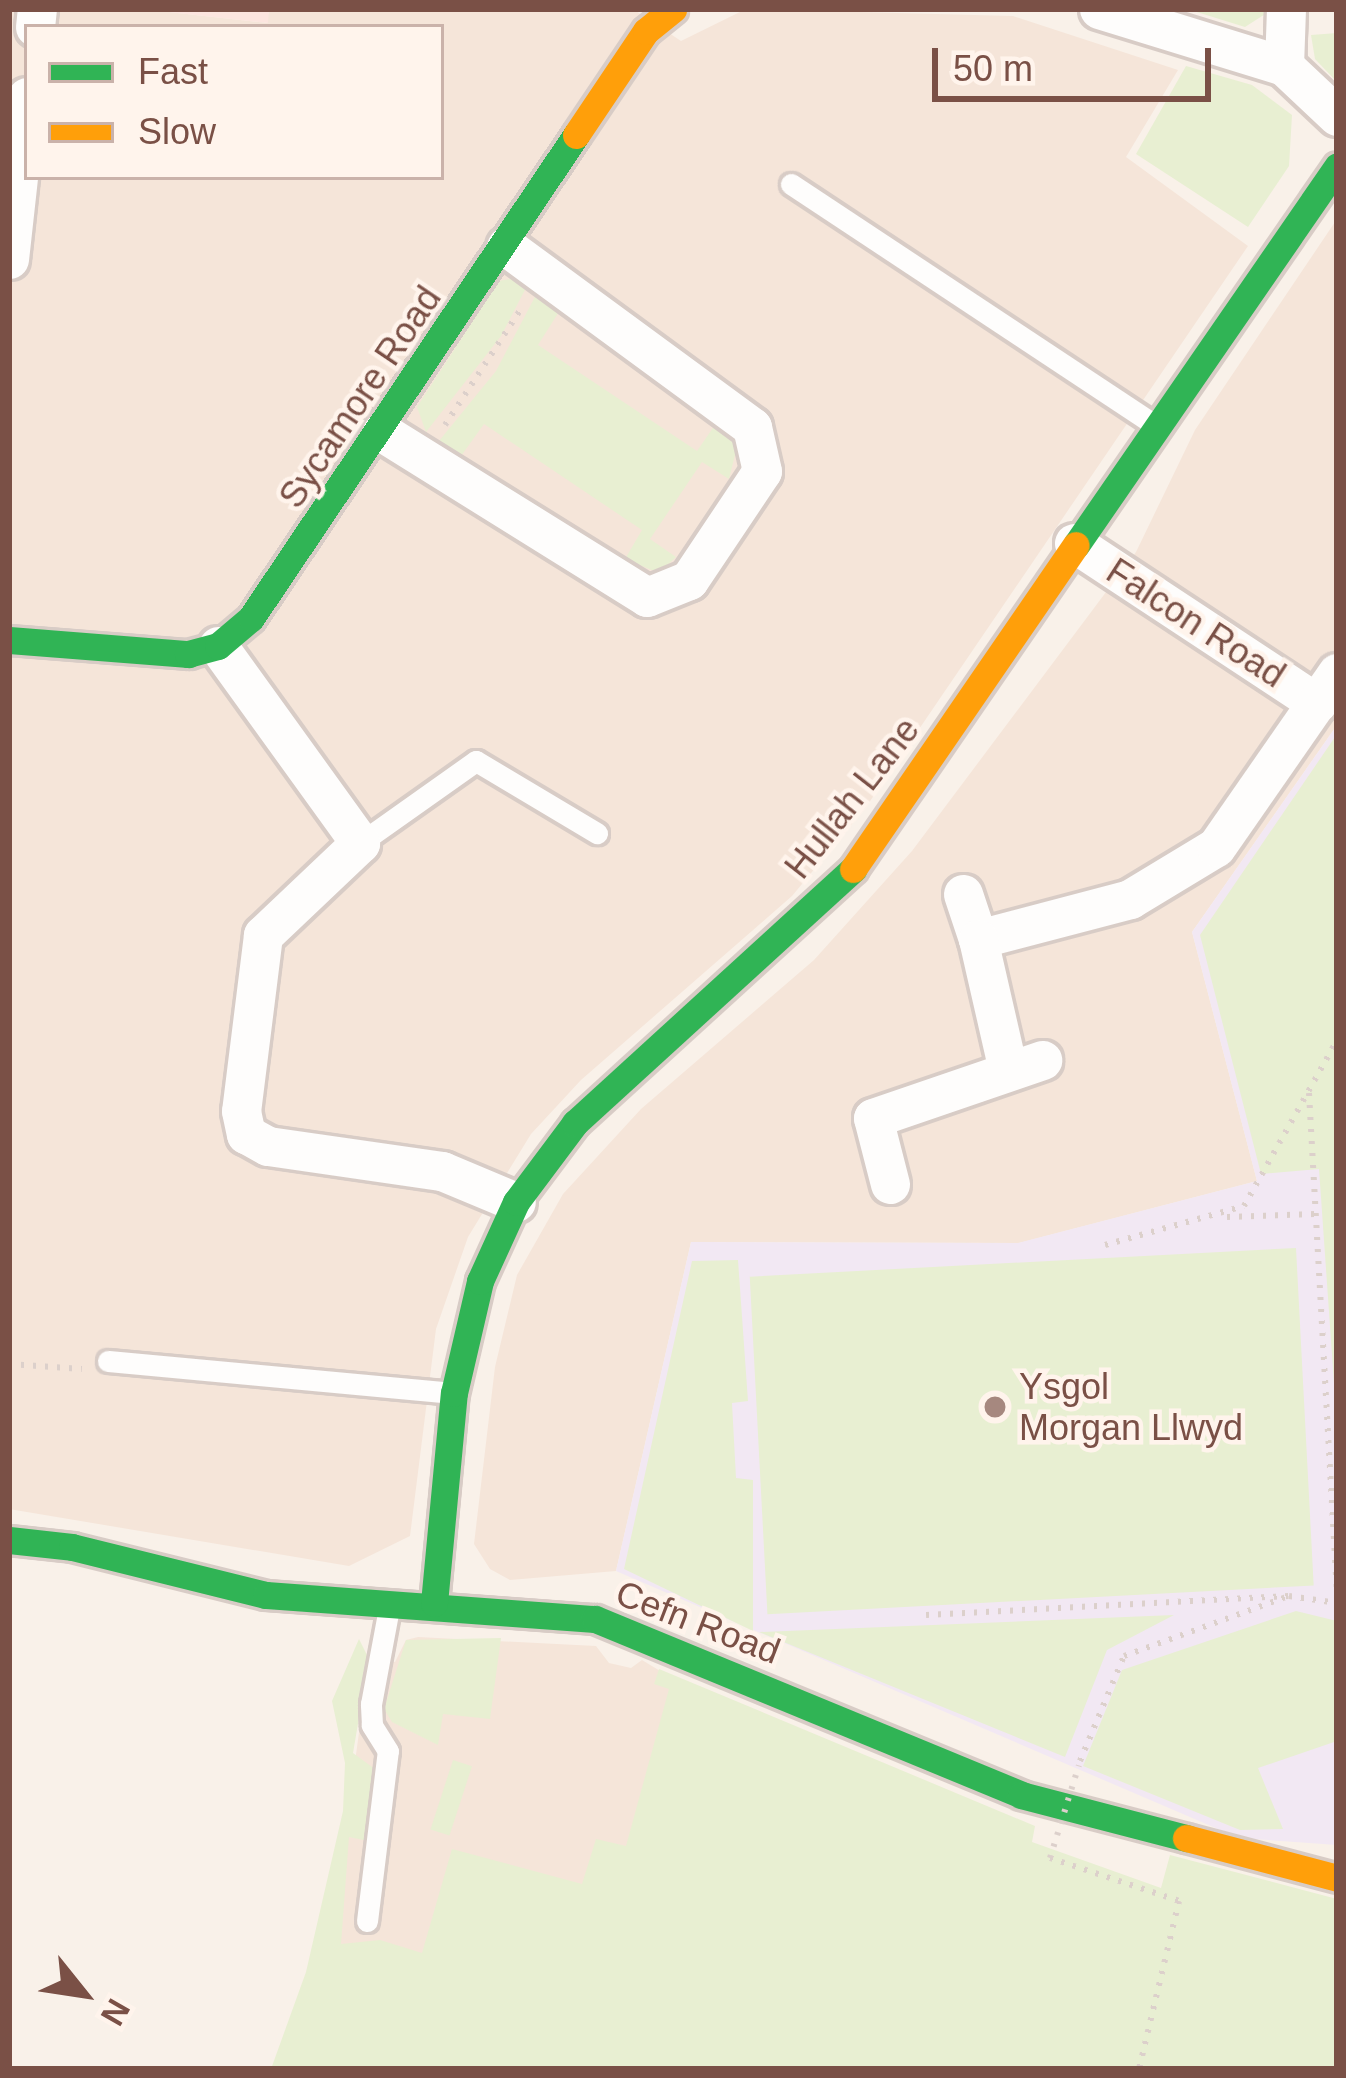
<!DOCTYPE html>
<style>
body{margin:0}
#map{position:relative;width:1346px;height:2078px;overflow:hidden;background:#f9f1e9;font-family:Arial,sans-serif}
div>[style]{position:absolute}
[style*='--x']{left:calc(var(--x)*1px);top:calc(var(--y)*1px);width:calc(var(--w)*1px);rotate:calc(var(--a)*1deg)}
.residential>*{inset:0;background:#f5e5d9}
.commercial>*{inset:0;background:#fce5df}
.education>*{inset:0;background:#f2e8f3}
.green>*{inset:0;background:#e8efd2;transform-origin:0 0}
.path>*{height:6px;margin-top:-3px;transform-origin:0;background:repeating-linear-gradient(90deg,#dcd0cb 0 3px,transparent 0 12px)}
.roads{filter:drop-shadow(3px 0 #d8ccc6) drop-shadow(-3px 0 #d8ccc6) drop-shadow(0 3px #d8ccc6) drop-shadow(0 -3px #d8ccc6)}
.lane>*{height:21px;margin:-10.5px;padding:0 10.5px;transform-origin:10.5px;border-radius:10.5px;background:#fefdfc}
.street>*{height:39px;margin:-19.5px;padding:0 19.5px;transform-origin:19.5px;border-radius:19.5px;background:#fefdfc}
.fast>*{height:27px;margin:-13.5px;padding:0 13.5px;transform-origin:13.5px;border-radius:13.5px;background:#30b455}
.slow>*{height:27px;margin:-13.5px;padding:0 13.5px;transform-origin:13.5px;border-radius:13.5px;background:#ff9f0a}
.path-bridge>*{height:6px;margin-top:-3px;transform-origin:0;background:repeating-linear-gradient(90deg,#dcd0cb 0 3px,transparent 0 12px)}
.dots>*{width:33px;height:33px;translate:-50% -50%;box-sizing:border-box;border:6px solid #fff4ec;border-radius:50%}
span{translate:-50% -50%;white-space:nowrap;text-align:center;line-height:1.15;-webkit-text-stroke:9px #fff4ec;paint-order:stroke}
.street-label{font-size:36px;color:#7a5046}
.poi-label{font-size:36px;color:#7a5046}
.left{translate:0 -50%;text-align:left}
.frame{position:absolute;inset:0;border:12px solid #7a5046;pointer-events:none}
.legend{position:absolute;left:24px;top:24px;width:420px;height:156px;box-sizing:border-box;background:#fff4ec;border:3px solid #cab2aa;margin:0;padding:15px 21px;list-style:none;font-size:36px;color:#7a5046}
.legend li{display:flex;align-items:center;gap:24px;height:60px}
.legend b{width:60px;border:3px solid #cab2aa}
.north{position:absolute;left:24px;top:1934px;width:120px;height:120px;-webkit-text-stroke:9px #fff4ec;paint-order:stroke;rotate:120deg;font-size:33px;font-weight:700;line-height:48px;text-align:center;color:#7a5046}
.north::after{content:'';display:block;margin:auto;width:42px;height:54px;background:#7a5046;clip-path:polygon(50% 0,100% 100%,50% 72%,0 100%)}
.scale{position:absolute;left:932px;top:48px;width:279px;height:54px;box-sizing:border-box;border:6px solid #7a5046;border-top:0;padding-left:15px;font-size:36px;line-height:42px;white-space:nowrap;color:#7a5046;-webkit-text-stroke:9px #fff4ec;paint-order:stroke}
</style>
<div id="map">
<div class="residential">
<i style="clip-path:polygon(evenodd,9px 9px,142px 9px,267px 23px,269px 9px,633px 9px,681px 41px,746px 9px,1013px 16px,1178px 70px,1126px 157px,1248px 246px,866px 807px,792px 896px,581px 1080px,531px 1134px,468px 1237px,436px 1329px,410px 1536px,349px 1566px,9px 1509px,9px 9px,27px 27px,441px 27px,441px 177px,27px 177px,27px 27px)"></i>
<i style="clip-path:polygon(1337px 219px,1337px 725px,1192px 932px,1257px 1181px,1019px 1243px,691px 1242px,616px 1571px,510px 1580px,490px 1569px,474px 1544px,495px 1367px,517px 1275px,563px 1194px,641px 1109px,814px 960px,912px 851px,1136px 552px,1195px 430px)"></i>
<i style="clip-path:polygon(418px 1637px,596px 1646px,609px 1663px,631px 1668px,642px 1660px,703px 1697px,573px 2060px,329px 1953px,369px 1659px,395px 1662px,406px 1640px)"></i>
</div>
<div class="commercial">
<i style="clip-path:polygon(142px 9px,269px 9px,268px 23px)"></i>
</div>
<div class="education">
<i style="clip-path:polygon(1337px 725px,1337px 1845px,1239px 1838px,616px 1571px,691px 1242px,1018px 1243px,1257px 1181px,1192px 932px)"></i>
</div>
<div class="green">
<i style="clip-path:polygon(1187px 9px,1273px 9px,1245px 27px)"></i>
<i style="clip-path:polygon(1337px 33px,1337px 82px,1315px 59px,1311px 35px)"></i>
<i style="clip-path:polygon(1186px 66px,1252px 85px,1292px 115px,1289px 166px,1248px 227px,1136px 154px)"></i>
<i style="clip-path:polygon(516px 278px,528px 284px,501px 336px,426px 432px,417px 407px,499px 281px)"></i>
<i style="clip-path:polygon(538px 291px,562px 307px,538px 345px,697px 451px,717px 422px,738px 443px,729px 479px,702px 462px,650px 539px,676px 557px,659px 573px,625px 559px,642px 530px,484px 424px,461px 456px,439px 441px,496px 371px)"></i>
<i style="clip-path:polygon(1337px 734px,1337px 1412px,1336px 1412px,1319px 1169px,1261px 1174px,1200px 935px)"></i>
<i style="left:1296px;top:1248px;width:338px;height:547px;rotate:87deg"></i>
<i style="clip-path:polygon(738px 1260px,748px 1401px,732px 1403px,736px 1478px,753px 1480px,753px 1631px,624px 1569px,692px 1261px)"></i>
<i style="clip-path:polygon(1296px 1611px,1337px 1621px,1337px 1741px,1258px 1768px,1283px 1829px,1240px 1830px,1083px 1766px,1122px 1670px)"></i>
<i style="clip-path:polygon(1174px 1615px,1107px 1650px,1065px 1757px,759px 1632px)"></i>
<i style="clip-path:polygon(501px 1638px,490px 1719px,443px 1714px,438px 1745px,392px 1722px,384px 1709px,406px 1640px)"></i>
<i style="clip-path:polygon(359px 1639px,369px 1659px,353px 1753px,379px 1772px,373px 1842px,349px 1837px,341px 1944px,380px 1940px,422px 1953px,452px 1849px,582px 1884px,596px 1839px,626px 1846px,669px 1689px,654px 1684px,659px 1669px,1035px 1826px,1032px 1842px,1161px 1888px,1170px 1855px,1337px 1899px,1337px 2069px,271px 2069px,306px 1972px,343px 1811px,345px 1763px,332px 1701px)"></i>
<i style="left:453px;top:1760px;width:20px;height:73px;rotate:18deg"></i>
</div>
<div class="path">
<i style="--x:445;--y:425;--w:142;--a:-56.8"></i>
<i style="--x:1309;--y:1093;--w:502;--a:86.8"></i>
<i style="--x:1227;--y:1217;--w:88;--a:-2"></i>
<i style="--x:1105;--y:1245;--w:144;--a:-15.7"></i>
<i style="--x:1244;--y:1206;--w:190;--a:-60.7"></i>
<i style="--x:9;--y:1364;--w:73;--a:3.9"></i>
<i style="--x:926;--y:1615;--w:363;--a:-3"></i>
<i style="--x:1080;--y:1761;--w:114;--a:-67.3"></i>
<i style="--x:1124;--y:1656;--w:176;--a:-20"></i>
<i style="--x:1289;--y:1596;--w:49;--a:8.3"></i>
<i style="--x:1050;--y:1858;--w:136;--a:18.4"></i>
<i style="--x:1179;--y:1901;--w:173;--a:103.4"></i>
</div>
<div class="roads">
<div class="lane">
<i style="--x:791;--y:184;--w:435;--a:33.5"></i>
<i style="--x:360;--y:843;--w:142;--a:-35.3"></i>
<i style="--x:476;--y:761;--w:141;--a:30.8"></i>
<i style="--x:108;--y:1361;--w:347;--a:5.3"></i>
<i style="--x:367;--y:1921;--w:171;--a:-83"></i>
<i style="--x:388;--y:1751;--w:31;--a:-122"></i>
<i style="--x:372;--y:1725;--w:21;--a:-93"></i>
<i style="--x:371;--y:1704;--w:98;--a:-79.4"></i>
</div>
<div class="street">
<i style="--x:1099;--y:9;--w:194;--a:17.1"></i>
<i style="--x:1284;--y:66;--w:73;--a:43.3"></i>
<i style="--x:35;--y:27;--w:18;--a:-84"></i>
<i style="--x:1284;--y:66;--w:57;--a:-88"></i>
<i style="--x:9;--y:259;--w:163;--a:-83.7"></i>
<i style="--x:382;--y:432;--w:312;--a:31.9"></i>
<i style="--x:647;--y:597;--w:45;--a:-22"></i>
<i style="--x:689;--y:580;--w:131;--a:-56.2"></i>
<i style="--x:762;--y:471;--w:45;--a:-102.8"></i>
<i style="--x:752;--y:427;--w:305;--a:-143.7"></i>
<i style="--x:1074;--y:543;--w:291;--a:33.4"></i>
<i style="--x:218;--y:646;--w:243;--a:54.2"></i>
<i style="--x:360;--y:843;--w:134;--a:136.5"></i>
<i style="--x:263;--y:935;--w:177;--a:97.1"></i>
<i style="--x:241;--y:1111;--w:24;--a:78"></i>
<i style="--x:246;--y:1134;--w:25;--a:29"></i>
<i style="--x:268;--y:1146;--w:176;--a:8.2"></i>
<i style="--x:442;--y:1171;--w:80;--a:22.7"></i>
<i style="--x:963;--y:894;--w:47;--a:71.6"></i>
<i style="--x:978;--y:939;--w:157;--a:-14.7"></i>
<i style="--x:1130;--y:899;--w:100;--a:-31.2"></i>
<i style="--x:1216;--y:847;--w:212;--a:-55.2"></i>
<i style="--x:978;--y:939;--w:134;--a:77.1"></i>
<i style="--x:890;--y:1184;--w:68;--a:-104.4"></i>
<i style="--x:873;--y:1118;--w:179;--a:-18.9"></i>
</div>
<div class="fast">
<i style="--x:1076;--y:545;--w:460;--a:-55.4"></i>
<i style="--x:9;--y:640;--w:180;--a:4.5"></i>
<i style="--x:188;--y:654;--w:31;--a:-15"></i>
<i style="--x:218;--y:646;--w:43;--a:-40.3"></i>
<i style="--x:251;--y:618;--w:582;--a:-56.06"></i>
<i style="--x:9;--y:1540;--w:63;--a:6.3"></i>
<i style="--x:72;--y:1547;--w:200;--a:13.9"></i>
<i style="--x:266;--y:1595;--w:330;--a:4.2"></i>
<i style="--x:595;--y:1619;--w:461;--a:22.4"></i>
<i style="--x:1021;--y:1795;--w:171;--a:14.6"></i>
<i style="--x:434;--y:1603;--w:211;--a:-84.6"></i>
<i style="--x:454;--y:1393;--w:115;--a:-76.9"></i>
<i style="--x:480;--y:1281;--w:87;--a:-65.5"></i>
<i style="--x:516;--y:1202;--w:99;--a:-53.2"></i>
<i style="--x:575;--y:1123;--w:377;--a:-42.4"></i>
</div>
<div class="slow">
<i style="--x:576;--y:135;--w:125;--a:-56.1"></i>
<i style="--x:646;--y:31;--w:35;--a:-39"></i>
<i style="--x:853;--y:869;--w:393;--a:-55.5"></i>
<i style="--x:1186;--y:1838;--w:156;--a:14.8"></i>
</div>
</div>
<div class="path-bridge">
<i style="--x:1050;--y:1858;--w:97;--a:-72.7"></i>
</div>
<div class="dots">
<i style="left:995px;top:1407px;background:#a6887f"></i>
</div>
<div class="street-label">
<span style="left:360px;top:397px;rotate:-56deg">Sycamore Road</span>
<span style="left:1196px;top:623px;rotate:33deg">Falcon Road</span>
<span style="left:852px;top:798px;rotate:-52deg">Hullah Lane</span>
<span style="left:698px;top:1622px;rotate:21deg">Cefn Road</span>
</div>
<div class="poi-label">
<span class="left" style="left:1019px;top:1407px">Ysgol<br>Morgan Llwyd</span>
</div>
<div class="frame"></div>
<ul class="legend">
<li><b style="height:15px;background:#30b455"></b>Fast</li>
<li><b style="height:15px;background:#ff9f0a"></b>Slow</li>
</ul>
<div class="north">N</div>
<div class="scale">50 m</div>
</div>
